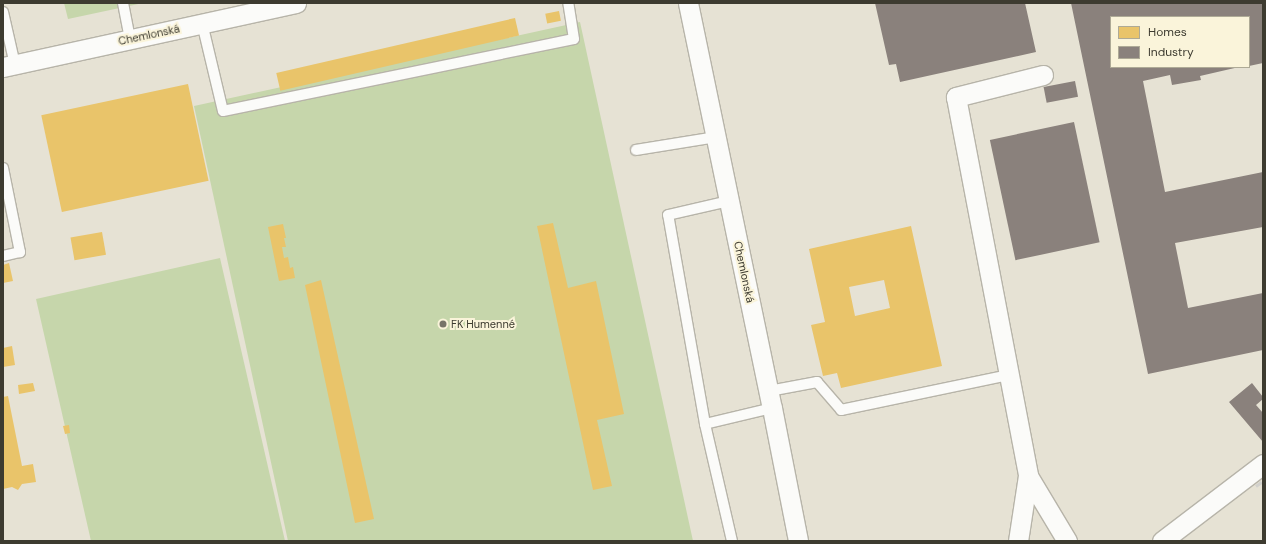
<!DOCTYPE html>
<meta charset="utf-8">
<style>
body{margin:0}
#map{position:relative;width:1266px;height:544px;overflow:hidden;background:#e6e2d4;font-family:"DM Sans",sans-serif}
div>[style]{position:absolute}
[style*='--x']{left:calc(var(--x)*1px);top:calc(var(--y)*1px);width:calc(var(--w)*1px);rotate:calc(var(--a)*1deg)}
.green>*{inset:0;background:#c6d6ab}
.homes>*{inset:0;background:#e9c46a;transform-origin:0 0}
.industry>*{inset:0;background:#8a817c;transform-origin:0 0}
.roads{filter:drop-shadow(1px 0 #b7b4a9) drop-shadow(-1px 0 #b7b4a9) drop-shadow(0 1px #b7b4a9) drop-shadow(0 -1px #b7b4a9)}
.lane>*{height:10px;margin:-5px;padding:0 5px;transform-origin:5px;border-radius:5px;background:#fbfbf9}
.street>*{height:19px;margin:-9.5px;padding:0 9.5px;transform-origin:9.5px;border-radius:9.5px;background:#fbfbf9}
.rail>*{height:3px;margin-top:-1.5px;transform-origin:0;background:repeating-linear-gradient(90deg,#d2d1cd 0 7px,transparent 0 14px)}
.dots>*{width:11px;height:11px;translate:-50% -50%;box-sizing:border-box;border:2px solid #faf4da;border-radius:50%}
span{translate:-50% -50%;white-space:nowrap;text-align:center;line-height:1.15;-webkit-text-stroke:4px #faf4da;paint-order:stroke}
.street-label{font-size:11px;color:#3d3b30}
.poi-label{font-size:11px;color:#3d3b30}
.left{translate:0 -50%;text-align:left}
.frame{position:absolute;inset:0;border:4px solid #3d3b30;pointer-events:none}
.legend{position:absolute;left:1110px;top:16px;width:140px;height:52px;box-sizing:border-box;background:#faf4da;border:1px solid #aeaa96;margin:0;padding:5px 7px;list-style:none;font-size:12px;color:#3d3b30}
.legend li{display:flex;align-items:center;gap:8px;height:20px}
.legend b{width:20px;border:1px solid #aeaa96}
</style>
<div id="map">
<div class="green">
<i style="clip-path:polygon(64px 3px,143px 3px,68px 19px)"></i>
<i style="clip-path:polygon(580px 22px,693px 541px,288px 541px,194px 106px)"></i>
<i style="clip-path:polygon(220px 258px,285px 541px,91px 541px,36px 299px)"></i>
</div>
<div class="homes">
<i style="left:559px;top:11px;width:10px;height:14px;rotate:79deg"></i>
<i style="left:515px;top:18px;width:18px;height:245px;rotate:77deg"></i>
<i style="left:188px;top:84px;width:99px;height:150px;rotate:78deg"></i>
<i style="clip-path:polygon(553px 223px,568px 288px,596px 281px,624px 414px,597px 420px,612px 486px,593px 490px,537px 226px)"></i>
<i style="clip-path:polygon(283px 224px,286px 238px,284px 238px,286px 247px,282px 247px,284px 258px,288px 257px,290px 268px,293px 267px,295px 278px,279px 281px,268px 227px)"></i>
<i style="clip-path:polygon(evenodd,911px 226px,942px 366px,841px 388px,837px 373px,823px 376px,811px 325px,825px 322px,809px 249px,911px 226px,884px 280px,890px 308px,855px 316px,849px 287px,884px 280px)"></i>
<i style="left:102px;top:232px;width:23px;height:32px;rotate:80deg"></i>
<i style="clip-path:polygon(9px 263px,13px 281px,3px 283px,3px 265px)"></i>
<i style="clip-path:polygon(321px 280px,374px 519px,355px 523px,305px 285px)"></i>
<i style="clip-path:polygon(12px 346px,15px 365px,3px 367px,3px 348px)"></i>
<i style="clip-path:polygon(33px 383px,35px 391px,19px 394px,18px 385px)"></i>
<i style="clip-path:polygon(8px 396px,22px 466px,33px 464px,36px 482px,22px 484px,18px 490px,12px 487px,3px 489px,3px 397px)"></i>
<i style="clip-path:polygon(69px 425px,70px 433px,65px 434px,63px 426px)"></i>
</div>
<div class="industry">
<i style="clip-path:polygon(875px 3px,1025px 3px,1036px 52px,900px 82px,896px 64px,889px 65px)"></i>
<i style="clip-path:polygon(1071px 3px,1263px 3px,1263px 63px,1249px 66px,1249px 17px,1111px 17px,1111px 67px,1239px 67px,1200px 76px,1201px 80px,1172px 85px,1170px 75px,1143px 81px,1165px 192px,1263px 172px,1263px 227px,1175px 243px,1188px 308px,1263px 293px,1263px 350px,1148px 374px)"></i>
<i style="left:1075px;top:81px;width:16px;height:32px;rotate:79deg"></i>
<i style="left:1074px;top:122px;width:123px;height:86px;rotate:78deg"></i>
<i style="clip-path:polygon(1252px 383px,1263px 397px,1263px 399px,1256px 405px,1263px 413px,1263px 442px,1229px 402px)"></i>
</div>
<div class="roads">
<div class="lane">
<i style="--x:123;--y:3;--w:37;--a:79"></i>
<i style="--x:3;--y:12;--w:54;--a:77.2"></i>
<i style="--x:202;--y:23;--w:90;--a:76.6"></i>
<i style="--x:223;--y:111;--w:358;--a:-11.6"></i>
<i style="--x:574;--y:39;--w:36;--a:-99"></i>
<i style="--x:636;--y:150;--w:81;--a:-9.2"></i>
<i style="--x:3;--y:168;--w:86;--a:78.6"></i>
<i style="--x:20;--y:252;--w:17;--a:167"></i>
<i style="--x:769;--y:391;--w:49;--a:-10.6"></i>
<i style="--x:817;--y:382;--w:37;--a:49"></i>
<i style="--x:841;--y:410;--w:172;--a:-11.8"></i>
<i style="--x:705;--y:424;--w:212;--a:-100"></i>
<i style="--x:668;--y:215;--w:63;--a:-12.9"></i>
<i style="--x:732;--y:541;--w:120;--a:-103"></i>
<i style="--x:705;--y:424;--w:69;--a:-13.4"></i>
</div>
<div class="street">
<i style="--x:688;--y:3;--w:414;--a:78.3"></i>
<i style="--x:772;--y:408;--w:136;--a:78.9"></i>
<i style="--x:3;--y:67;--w:300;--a:-12.3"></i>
<i style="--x:1043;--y:75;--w:90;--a:165.8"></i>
<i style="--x:956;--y:97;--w:386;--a:79.2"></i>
<i style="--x:1028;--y:476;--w:76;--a:59"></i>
<i style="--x:1018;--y:541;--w:66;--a:-81.3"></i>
<i style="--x:1162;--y:541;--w:127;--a:-37.3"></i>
</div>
</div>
<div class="rail">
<i style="--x:1256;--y:486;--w:9;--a:-36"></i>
</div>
<div class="dots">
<i style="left:443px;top:324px;background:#787569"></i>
</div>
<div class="street-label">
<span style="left:149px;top:35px;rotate:-12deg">Chemlonská</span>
<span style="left:744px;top:272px;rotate:78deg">Chemlonská</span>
</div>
<div class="poi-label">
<span class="left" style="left:451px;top:324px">FK Humenné</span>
</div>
<div class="frame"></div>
<ul class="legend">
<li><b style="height:11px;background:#e9c46a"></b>Homes</li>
<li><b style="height:11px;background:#8a817c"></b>Industry</li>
</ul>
</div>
